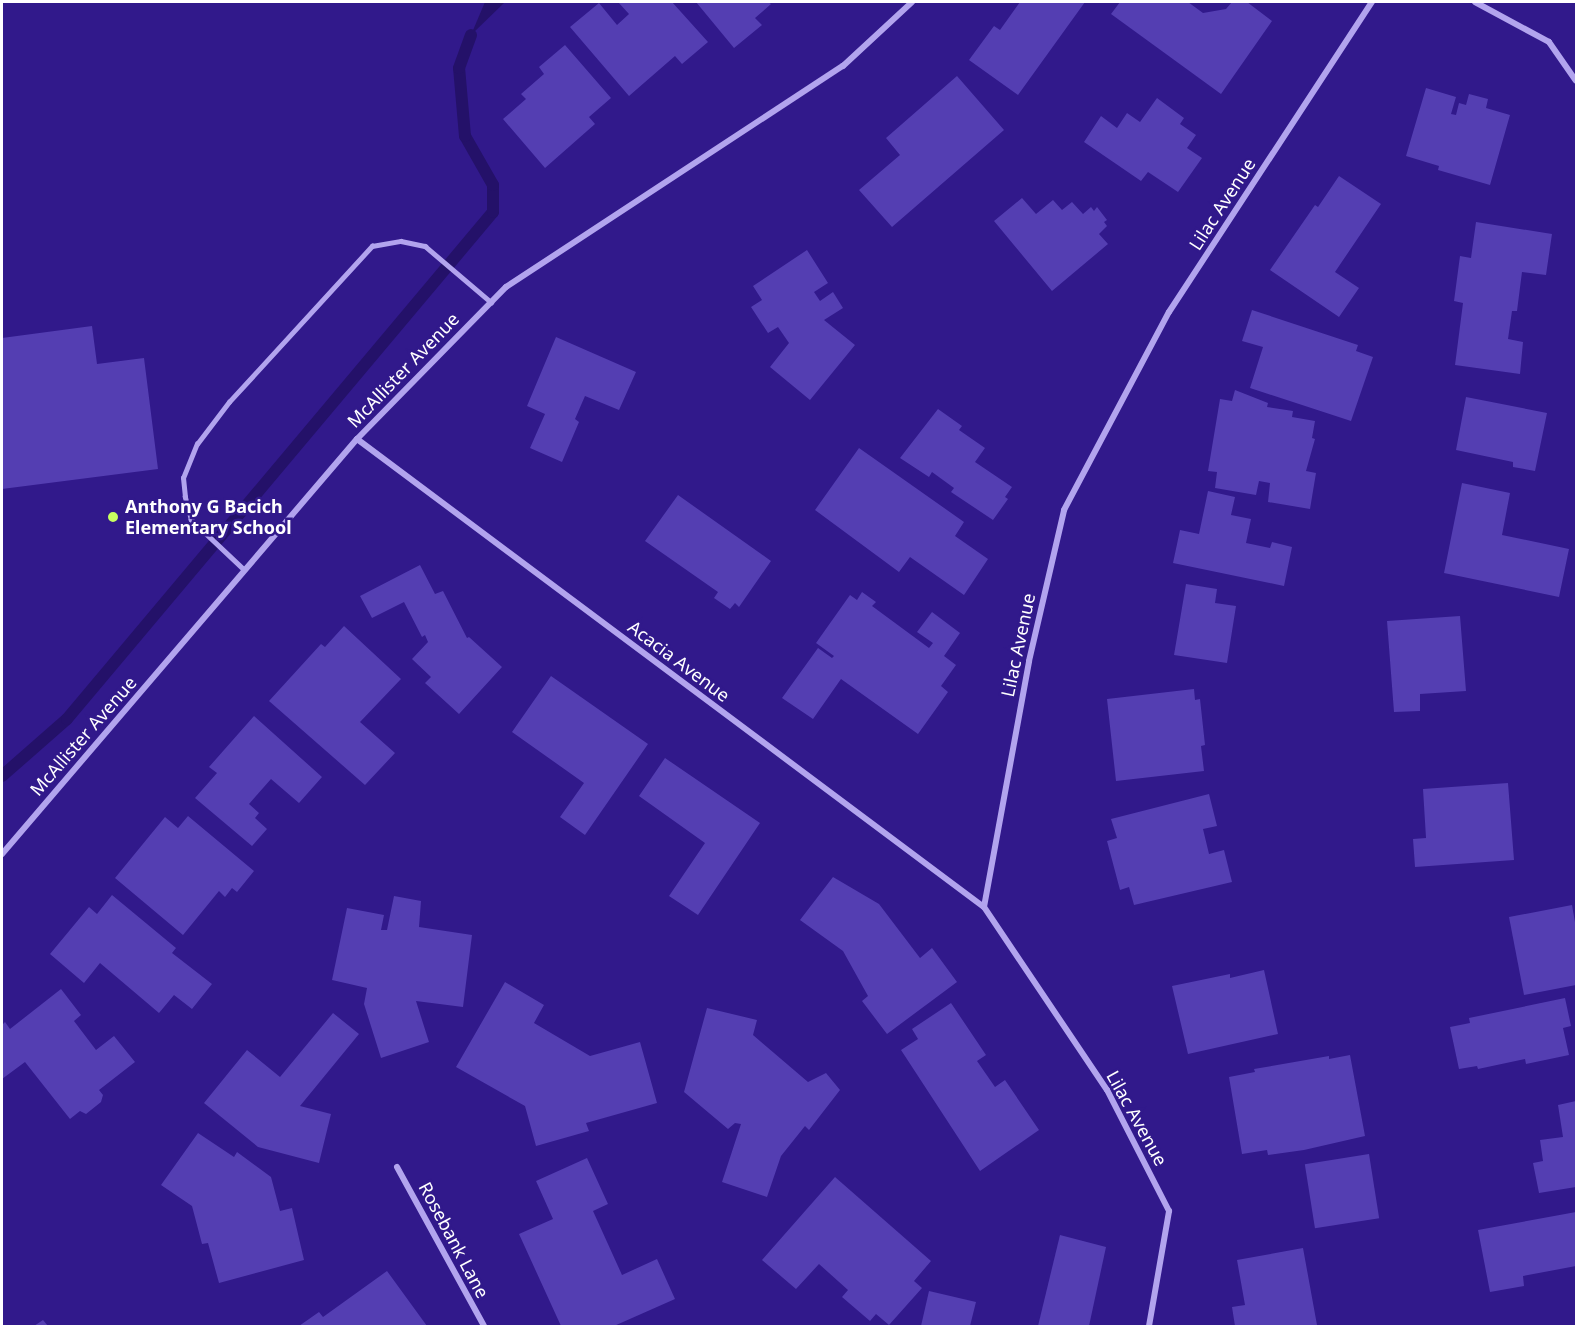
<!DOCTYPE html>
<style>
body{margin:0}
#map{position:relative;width:1578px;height:1328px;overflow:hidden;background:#31198b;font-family:"Noto Sans",sans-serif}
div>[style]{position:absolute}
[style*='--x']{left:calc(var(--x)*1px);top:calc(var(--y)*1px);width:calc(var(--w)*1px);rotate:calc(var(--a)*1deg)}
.water>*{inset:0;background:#241169}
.stream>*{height:12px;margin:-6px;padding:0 6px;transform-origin:6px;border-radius:6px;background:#241169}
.building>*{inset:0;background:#543eb2;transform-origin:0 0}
.service>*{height:4.5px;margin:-2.25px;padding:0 2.25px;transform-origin:2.25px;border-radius:2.25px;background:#b2a4ee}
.minor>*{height:6px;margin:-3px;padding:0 3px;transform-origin:3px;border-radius:3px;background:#b2a4ee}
.dots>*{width:16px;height:16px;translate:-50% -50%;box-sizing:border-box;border:3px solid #31198b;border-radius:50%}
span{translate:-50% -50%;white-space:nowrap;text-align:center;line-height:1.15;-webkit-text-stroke:5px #31198b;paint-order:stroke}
.street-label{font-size:18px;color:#fff}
.poi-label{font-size:18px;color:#fff;font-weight:700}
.left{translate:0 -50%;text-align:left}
.frame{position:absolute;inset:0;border:3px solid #fff;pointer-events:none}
</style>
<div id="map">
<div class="water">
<i style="clip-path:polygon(485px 2px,505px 2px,471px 35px)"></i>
</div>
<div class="stream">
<i style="--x:2;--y:776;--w:86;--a:-41.2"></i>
<i style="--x:67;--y:719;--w:662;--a:-49.96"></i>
<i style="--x:493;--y:212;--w:27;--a:-90"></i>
<i style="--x:493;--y:185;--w:56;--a:-119.7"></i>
<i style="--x:465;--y:136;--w:68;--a:-95"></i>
<i style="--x:459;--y:68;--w:35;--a:-70"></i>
</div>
<div class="building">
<i style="clip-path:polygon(618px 2px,672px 2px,708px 42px,682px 64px,675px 56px,629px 96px,570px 27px,599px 3px,617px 25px,629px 14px)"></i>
<i style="clip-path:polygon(696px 2px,768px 2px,771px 4px,755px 18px,762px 25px,734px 48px)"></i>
<i style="clip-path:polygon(1020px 2px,1085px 2px,1018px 95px,969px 60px,994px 26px,1000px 30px)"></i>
<i style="clip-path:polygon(1120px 2px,1188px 2px,1203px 13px,1226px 9px,1232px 2px,1247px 2px,1272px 21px,1221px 94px,1111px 14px)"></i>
<i style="clip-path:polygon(565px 45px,611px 98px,589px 117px,595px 124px,545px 168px,503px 119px,526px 99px,521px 94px,544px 74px,539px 67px)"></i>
<i style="clip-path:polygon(957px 76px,1004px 130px,892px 227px,859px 190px,900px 155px,886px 138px)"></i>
<i style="clip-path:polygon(1426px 88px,1456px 97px,1451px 114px,1456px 115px,1459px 103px,1466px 105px,1469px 94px,1488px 99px,1486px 108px,1510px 115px,1490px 185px,1438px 170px,1439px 166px,1406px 156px)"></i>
<i style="clip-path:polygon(1157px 98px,1184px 118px,1180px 124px,1196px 135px,1187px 148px,1202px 158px,1178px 192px,1148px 172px,1141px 181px,1084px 142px,1101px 116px,1117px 128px,1127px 113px,1140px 122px)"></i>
<i style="clip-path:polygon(1339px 176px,1381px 204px,1335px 272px,1359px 288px,1339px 317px,1270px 270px,1315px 205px,1318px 207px)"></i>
<i style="clip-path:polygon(1022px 198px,1036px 214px,1053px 200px,1062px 210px,1072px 202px,1083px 214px,1091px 207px,1094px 211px,1097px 207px,1107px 220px,1104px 222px,1107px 226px,1099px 234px,1108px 244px,1052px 291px,994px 221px)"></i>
<i style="clip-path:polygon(1476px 222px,1552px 234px,1546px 275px,1522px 272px,1517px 311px,1512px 311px,1508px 339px,1523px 342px,1520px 374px,1455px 365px,1463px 303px,1454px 301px,1460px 256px,1471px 258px)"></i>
<i style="clip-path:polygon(807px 250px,828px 283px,814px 292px,820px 301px,833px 292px,843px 308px,824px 320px,855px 345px,810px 400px,770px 367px,789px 343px,778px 327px,768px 333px,751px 307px,762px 300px,753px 286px)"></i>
<i style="clip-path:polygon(1252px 310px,1358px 345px,1356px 351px,1373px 357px,1351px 421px,1250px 388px,1263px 347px,1242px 341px)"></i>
<i style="clip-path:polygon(92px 326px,97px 364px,144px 358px,158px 469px,2px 489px,2px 338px)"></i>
<i style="clip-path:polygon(556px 337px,636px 372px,619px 410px,585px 396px,575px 419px,579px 422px,562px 462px,530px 448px,545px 414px,527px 406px)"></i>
<i style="clip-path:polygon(1235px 390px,1268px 403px,1267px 407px,1293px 411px,1292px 417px,1315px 421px,1312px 438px,1315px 439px,1306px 471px,1316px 473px,1310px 509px,1268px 502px,1270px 483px,1259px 481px,1256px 495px,1215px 488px,1217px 472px,1208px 471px,1220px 399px,1232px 401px)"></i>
<i style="clip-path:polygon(1466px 397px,1547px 413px,1535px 471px,1513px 467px,1513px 462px,1456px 450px)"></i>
<i style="clip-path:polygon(938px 409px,962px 426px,959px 430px,985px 448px,975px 462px,1012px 487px,1005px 497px,1008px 499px,993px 520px,951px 492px,954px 488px,932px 472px,929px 477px,900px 458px)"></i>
<i style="clip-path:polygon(859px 448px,964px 522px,955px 536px,988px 559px,964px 595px,910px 557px,899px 572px,815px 510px)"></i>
<i style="clip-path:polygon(1462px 483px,1510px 493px,1502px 535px,1569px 549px,1559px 597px,1444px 573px)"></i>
<i style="clip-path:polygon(1208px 491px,1235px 497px,1231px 515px,1251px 519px,1246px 543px,1270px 548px,1272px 542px,1292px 547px,1284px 586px,1173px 563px,1180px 530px,1199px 534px)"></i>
<i style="clip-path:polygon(678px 495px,771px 561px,739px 607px,735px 603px,730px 609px,714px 598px,718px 592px,645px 541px)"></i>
<i style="clip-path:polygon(420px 565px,435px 594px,443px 591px,467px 638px,469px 637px,502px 667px,459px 714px,425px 683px,431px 677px,412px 659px,428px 642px,425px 635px,422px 637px,404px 602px,372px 618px,360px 596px)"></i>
<i style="clip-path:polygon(1186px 584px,1217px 589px,1215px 603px,1236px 606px,1227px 663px,1174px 655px)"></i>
<i style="clip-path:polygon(862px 592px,876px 602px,872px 606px,929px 648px,933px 643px,917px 632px,932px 612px,960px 633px,944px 656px,956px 665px,941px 686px,948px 692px,918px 734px,841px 679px,813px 719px,782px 698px,818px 648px,832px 658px,834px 656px,816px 643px,850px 595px,857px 600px)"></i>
<i style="clip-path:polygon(1460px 616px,1466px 691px,1420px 694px,1420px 711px,1394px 712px,1387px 621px)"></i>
<i style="clip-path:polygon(344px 626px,401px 679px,360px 722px,395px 753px,365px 785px,269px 701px,321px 644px,325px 647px)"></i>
<i style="clip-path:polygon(551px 676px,648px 744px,585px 835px,560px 817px,584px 783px,512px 732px)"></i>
<i style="clip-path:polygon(1194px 689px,1195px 700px,1200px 699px,1205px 745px,1201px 746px,1204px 771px,1116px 781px,1107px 699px)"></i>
<i style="clip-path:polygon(254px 716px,322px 777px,299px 803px,271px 779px,249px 804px,259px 813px,255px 818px,267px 829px,252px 846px,195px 798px,217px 773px,209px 767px)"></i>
<i style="clip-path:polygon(665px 758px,760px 823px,698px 915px,669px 896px,705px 843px,639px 796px)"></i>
<i style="clip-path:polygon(1508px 783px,1514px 860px,1415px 867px,1413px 839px,1426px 838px,1423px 789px)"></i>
<i style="clip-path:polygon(1209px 794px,1217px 826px,1203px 829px,1209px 854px,1224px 850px,1232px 882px,1134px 905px,1129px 887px,1120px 890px,1107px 841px,1117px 838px,1111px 819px)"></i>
<i style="clip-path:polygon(188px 816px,254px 871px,237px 892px,232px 888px,225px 897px,219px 891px,183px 935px,115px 878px,165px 817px,178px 828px)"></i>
<i style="clip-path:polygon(833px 877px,879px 904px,920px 958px,932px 948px,957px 982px,887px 1034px,862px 1001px,868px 996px,843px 951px,800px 920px)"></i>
<i style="clip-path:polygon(112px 895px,176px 948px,172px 953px,212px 984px,192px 1009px,174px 995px,159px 1013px,100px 963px,84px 983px,50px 954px,89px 907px,97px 914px)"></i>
<i style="clip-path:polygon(394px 896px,421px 901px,419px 927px,472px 935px,463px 1007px,416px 1001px,429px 1042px,381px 1058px,364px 1004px,367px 988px,332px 980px,347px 908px,384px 915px,381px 930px,387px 930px)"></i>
<i style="clip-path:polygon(1572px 905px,1576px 928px,1576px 985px,1524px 995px,1509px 917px)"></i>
<i style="clip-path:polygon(1264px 970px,1278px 1034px,1188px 1054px,1172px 986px,1230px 974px,1230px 978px)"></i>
<i style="clip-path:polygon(505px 982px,544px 1005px,534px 1023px,590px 1056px,640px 1042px,657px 1103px,586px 1123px,589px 1131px,536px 1146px,525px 1106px,456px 1067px)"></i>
<i style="clip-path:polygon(61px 989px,81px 1015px,74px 1021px,96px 1050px,114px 1036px,135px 1062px,99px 1090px,103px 1095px,101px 1102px,86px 1114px,80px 1111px,70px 1119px,25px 1062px,2px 1079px,2px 1025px,5px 1022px,10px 1029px)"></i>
<i style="clip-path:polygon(1565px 998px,1571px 1026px,1563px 1028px,1569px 1055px,1526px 1064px,1525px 1059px,1478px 1069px,1477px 1066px,1459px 1069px,1450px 1027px,1470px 1023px,1469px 1018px)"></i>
<i style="clip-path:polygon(951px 1003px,986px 1055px,977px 1061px,995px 1087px,1005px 1080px,1039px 1130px,980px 1171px,901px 1050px,918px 1039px,912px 1029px)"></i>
<i style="clip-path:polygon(707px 1008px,757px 1020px,753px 1035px,808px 1082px,826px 1073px,840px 1090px,809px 1130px,805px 1126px,781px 1156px,767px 1197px,722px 1182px,741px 1124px,735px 1123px,728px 1129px,684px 1092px)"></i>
<i style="clip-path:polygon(333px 1013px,359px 1034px,300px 1106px,331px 1114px,319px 1163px,258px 1147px,204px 1103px,247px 1050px,280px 1077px)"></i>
<i style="clip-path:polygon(1350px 1055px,1365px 1136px,1304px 1150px,1268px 1155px,1267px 1150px,1242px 1154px,1229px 1077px,1255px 1072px,1254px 1069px,1329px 1056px,1329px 1059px)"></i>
<i style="clip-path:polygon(1576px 1101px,1576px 1187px,1539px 1193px,1533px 1163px,1543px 1161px,1540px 1140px,1563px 1137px,1558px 1105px)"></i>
<i style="clip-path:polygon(198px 1133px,234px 1157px,237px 1152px,271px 1177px,280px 1211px,292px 1208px,304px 1260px,219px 1283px,208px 1243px,202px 1244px,192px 1206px,161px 1185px)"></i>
<i style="left:1369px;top:1154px;width:65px;height:65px;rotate:81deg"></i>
<i style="clip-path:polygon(587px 1158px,608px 1204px,593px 1211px,622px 1275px,657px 1259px,675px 1299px,614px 1326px,561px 1326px,519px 1234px,553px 1219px,536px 1181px)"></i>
<i style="clip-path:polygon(835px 1177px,931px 1261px,914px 1281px,922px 1288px,889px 1325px,876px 1314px,870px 1321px,842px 1297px,848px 1290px,819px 1264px,796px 1289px,762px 1260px)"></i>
<i style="clip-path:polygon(1576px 1212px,1576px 1266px,1523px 1276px,1524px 1286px,1490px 1292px,1478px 1230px)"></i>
<i style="clip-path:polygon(1060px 1235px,1106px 1247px,1089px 1326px,1038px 1326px)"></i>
<i style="clip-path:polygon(1303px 1248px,1317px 1325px,1235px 1326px,1232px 1307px,1245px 1305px,1237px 1260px)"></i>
<i style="clip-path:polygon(387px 1271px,427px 1326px,299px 1326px,319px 1312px,323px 1317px)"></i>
<i style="clip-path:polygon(929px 1291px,976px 1302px,970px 1326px,921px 1326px)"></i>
<i style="clip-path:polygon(43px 1320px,48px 1326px,34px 1326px)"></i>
</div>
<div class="service">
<i style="--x:244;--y:570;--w:73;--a:-136.7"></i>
<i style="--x:191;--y:520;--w:24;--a:-105"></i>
<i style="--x:185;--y:497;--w:19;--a:-96"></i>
<i style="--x:183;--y:478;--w:37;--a:-68"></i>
<i style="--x:197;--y:444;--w:53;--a:-52.7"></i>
<i style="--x:229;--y:402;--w:212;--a:-47.5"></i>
<i style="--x:372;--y:246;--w:29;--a:-10"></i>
<i style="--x:401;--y:241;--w:25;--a:12"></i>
<i style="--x:425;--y:246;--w:87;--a:40.3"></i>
</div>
<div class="minor">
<i style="--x:1475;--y:2;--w:84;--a:28.4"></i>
<i style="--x:1549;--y:42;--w:47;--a:55.3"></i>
<i style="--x:357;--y:439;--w:782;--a:36.74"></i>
<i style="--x:2;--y:854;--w:546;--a:-49.46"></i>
<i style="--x:357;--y:439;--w:213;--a:-45.6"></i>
<i style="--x:506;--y:287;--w:403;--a:-33.3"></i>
<i style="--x:843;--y:66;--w:94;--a:-42.8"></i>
<i style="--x:397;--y:1167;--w:181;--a:61.3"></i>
<i style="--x:1149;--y:1326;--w:117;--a:-80.1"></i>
<i style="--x:1169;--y:1211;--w:136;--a:-117.1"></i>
<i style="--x:1107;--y:1090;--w:220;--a:-123.9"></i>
<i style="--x:984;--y:907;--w:250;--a:-79.6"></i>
<i style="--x:1029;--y:661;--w:155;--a:-76.9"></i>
<i style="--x:1064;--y:510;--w:224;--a:-62.1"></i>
<i style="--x:1169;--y:312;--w:371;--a:-56.8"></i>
</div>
<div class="dots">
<i style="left:113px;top:517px;background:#c7ff60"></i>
</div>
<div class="street-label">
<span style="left:1222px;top:204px;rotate:-57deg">Lilac Avenue</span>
<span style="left:403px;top:370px;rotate:-46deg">McAllister Avenue</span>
<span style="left:1018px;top:645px;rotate:-78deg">Lilac Avenue</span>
<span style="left:679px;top:661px;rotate:37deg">Acacia Avenue</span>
<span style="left:83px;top:736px;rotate:-49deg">McAllister Avenue</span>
<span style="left:1137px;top:1118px;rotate:61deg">Lilac Avenue</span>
<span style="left:454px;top:1240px;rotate:62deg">Rosebank Lane</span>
</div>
<div class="poi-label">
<span class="left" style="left:125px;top:517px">Anthony G Bacich<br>Elementary School</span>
</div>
<div class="frame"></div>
</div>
